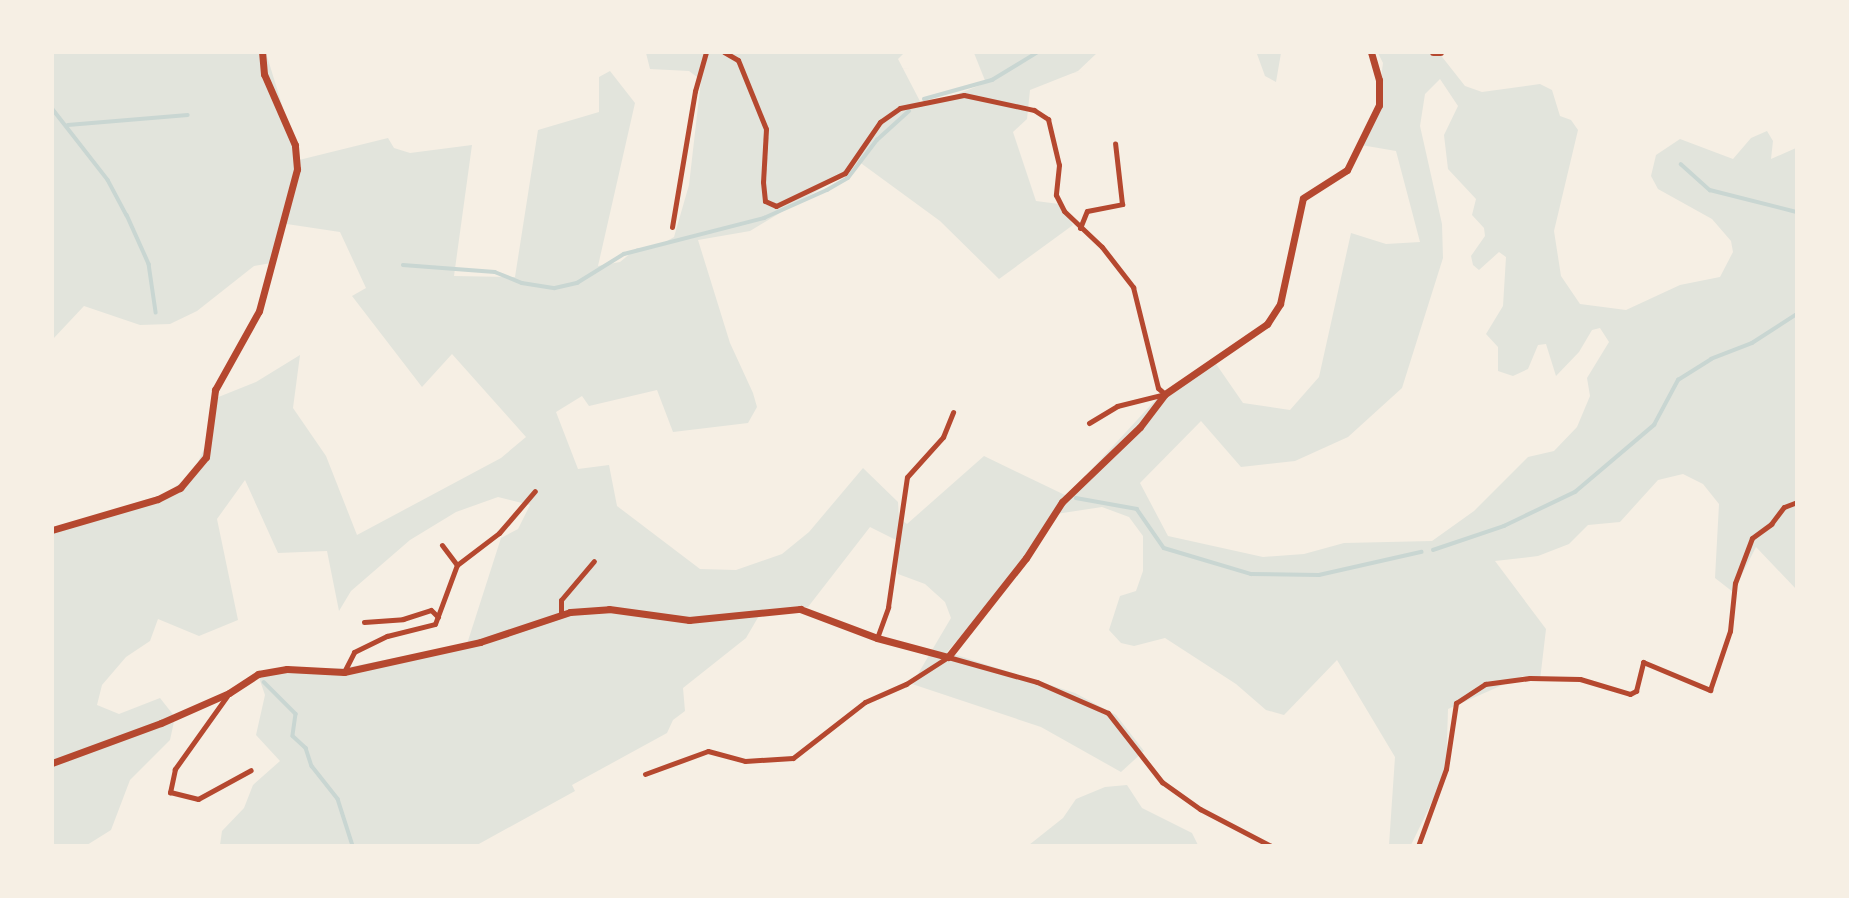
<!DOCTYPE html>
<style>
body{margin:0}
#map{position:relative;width:1849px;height:898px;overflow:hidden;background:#f6efe4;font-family:"Space Grotesk",sans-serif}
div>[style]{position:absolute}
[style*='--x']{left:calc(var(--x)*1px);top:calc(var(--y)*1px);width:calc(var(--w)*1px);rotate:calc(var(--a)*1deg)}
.green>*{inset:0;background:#e2e4dc}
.stream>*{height:3.5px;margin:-1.75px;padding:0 1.75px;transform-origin:1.75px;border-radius:1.75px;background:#c9d6d2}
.minor>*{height:5px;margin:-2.5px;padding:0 2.5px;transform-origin:2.5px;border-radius:2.5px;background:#b5482f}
.tertiary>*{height:7px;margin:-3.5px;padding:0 3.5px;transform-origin:3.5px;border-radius:3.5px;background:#b5482f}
span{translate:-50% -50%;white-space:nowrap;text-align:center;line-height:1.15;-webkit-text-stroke:7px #f6efe4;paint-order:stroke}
.frame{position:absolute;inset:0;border:54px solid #f6efe4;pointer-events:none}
</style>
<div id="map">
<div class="green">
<i style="clip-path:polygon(evenodd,53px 53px,266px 53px,299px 160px,388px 138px,394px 148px,410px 153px,472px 145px,454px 276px,515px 277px,538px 130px,599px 112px,599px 77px,610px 71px,635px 103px,598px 266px,620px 262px,637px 248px,655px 248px,674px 237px,689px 185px,701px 80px,689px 71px,650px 69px,646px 53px,904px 53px,898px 59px,923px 107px,986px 83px,974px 53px,1097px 53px,1078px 71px,1030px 90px,1027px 119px,1013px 132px,1036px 201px,1059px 204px,1073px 225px,999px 279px,940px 221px,858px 161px,850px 171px,750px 231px,698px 240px,730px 343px,753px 393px,757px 407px,748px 423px,673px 432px,657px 390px,589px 406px,582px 396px,556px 412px,578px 469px,609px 465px,617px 506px,700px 569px,736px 570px,782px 554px,809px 532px,863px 468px,898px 502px,899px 518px,907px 524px,984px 456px,1067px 496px,1161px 394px,1214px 361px,1243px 403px,1290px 410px,1319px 377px,1351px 233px,1386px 244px,1420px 242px,1396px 151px,1361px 145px,1378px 101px,1383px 63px,1378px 53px,1439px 53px,1465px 86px,1482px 92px,1540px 84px,1552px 90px,1560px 116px,1571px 120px,1578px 130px,1554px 231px,1561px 276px,1580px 304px,1626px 310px,1680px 285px,1720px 277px,1733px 252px,1731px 241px,1712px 219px,1658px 189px,1651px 176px,1656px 155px,1680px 139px,1733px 159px,1751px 138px,1767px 131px,1773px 141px,1771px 159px,1796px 148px,1796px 589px,1756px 547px,1733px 592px,1715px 578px,1719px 504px,1703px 484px,1683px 474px,1658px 480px,1620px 522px,1588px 525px,1569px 544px,1538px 556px,1495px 561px,1546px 629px,1540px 680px,1523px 676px,1448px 709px,1446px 773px,1411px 845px,1389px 845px,1395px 757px,1337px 660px,1284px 715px,1266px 710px,1236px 684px,1165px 638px,1134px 646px,1121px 643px,1109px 630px,1120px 596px,1136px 591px,1143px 571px,1143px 536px,1129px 517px,1102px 507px,1056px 514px,997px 595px,947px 652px,1075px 693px,1116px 715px,1144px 751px,1121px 772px,1041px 727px,912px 684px,951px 618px,945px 602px,925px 584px,898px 574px,896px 540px,870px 527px,808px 607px,760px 614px,746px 638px,683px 688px,685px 711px,673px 720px,667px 733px,572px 785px,575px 791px,477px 845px,220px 845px,222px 831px,244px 808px,253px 785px,280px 761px,256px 735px,265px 695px,257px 672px,344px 668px,467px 644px,501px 538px,518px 529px,530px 505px,498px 497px,456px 512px,410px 540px,351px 591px,339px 611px,327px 551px,278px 553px,245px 480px,217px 519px,238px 620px,199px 636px,158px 619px,150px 641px,126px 657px,102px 685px,97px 705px,119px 714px,160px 698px,175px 717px,170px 740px,130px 780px,111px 830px,87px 845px,53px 845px,53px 530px,167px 493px,193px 473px,209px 438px,216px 398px,256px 382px,300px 355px,293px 408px,326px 456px,357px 535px,501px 458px,526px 437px,452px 354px,422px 387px,352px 296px,366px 288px,340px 232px,280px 223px,271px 263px,254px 266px,197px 311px,170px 324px,140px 325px,84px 306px,53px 339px,53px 53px,1440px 79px,1458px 106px,1444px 135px,1448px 169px,1476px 199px,1472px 215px,1484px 228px,1485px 236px,1471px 256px,1473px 265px,1479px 270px,1499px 252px,1506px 257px,1503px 306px,1486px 334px,1498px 347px,1498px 371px,1513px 376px,1528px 369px,1538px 345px,1546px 344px,1556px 376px,1579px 352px,1592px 330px,1600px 328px,1609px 342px,1587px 378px,1590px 396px,1577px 427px,1554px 451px,1528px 457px,1474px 511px,1432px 541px,1344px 543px,1304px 554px,1263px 557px,1168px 536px,1140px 483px,1201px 421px,1241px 467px,1295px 461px,1348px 437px,1402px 388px,1443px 258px,1442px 224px,1420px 126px,1425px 94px,1440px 79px)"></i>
<i style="clip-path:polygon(1248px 53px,1281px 53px,1276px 82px,1265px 76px,1257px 54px)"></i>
<i style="clip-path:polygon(1127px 785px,1142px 808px,1192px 833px,1198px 845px,1029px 845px,1063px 818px,1076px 799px,1105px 787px)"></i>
</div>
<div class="stream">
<i style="--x:924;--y:99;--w:71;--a:-15.6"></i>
<i style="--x:992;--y:80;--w:54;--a:-31.3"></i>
<i style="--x:52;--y:108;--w:91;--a:52.1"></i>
<i style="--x:108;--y:180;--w:40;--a:62"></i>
<i style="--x:127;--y:215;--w:54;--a:65.8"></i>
<i style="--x:149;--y:264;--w:49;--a:81.7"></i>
<i style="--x:68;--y:125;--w:120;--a:-4.8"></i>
<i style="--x:1681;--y:164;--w:39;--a:42"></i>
<i style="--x:1710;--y:190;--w:90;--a:14.2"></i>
<i style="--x:403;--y:265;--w:92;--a:4.4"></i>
<i style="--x:495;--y:272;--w:29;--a:22"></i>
<i style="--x:522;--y:283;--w:33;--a:9"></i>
<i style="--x:555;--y:288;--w:23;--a:-13"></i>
<i style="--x:577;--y:283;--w:55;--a:-31.7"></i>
<i style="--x:624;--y:254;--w:145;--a:-14.4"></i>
<i style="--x:764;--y:218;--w:69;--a:-24"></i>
<i style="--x:827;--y:190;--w:24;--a:-30"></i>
<i style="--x:848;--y:178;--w:48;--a:-52.7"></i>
<i style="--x:877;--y:140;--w:43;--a:-42.2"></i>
<i style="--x:1076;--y:498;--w:62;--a:10.2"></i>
<i style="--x:1137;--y:509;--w:47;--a:55.3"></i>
<i style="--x:1164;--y:548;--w:91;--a:16.6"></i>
<i style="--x:1251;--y:574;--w:68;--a:0.8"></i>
<i style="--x:1319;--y:575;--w:105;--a:-12.7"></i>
<i style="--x:1433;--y:550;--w:75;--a:-18.7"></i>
<i style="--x:1504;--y:526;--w:79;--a:-25.6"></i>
<i style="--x:1575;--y:492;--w:104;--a:-40.3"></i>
<i style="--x:1654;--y:425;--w:51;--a:-61.9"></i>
<i style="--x:1678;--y:380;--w:39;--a:-32"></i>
<i style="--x:1711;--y:359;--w:44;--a:-21.3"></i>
<i style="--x:1752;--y:343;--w:54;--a:-32.8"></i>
<i style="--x:264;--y:682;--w:45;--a:45"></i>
<i style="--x:296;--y:714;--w:22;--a:98"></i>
<i style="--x:293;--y:736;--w:18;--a:43"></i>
<i style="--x:306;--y:748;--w:19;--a:72"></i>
<i style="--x:312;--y:766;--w:42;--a:51.8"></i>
<i style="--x:338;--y:799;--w:49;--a:72.3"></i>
</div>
<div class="minor">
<i style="--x:724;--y:52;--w:16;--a:30"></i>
<i style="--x:738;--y:60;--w:74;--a:67.9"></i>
<i style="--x:766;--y:129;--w:53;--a:93.2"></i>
<i style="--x:763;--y:182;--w:19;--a:84"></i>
<i style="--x:765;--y:201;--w:12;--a:24"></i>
<i style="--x:776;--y:206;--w:76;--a:-25.6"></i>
<i style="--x:845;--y:173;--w:62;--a:-55.5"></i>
<i style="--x:880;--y:122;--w:24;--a:-35"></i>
<i style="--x:900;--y:108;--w:65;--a:-11.5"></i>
<i style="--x:964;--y:95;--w:72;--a:12.1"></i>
<i style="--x:1034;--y:110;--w:17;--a:33"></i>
<i style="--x:1048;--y:119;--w:47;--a:76.6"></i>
<i style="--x:1059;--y:165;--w:30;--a:96"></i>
<i style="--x:1056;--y:195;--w:18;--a:63"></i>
<i style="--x:1064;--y:211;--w:52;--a:43.5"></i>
<i style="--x:1102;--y:247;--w:51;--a:52.2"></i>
<i style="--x:1133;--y:287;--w:104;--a:76.1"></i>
<i style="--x:1158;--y:388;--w:9;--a:41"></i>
<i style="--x:672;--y:227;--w:138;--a:-80.4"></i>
<i style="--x:695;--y:91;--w:41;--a:-74.2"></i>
<i style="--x:1080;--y:228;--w:18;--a:-68"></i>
<i style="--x:1087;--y:211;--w:36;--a:-11"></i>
<i style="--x:1122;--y:204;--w:61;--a:-96.5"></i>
<i style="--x:1089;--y:423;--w:33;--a:-31"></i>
<i style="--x:1117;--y:406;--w:49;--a:-14"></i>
<i style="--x:457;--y:565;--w:53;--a:-37.3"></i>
<i style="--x:499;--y:533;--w:55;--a:-49.4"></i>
<i style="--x:561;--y:615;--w:15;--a:-90"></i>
<i style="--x:561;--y:600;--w:51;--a:-49.8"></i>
<i style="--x:364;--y:622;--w:39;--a:-4"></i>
<i style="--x:403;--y:619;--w:29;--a:-18"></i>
<i style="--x:431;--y:610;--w:10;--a:45"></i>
<i style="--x:877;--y:638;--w:33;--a:-70"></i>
<i style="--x:888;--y:607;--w:131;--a:-81.7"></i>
<i style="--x:907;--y:477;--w:54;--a:-48"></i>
<i style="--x:943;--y:437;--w:27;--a:-68"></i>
<i style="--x:344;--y:672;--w:22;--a:-63"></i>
<i style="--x:354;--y:652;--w:37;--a:-26"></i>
<i style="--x:387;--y:636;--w:49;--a:-14"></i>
<i style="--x:435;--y:624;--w:63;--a:-69.6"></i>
<i style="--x:457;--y:565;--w:25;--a:-127"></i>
<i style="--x:227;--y:696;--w:90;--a:125.5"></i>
<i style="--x:175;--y:769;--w:24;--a:102"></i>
<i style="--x:170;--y:792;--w:29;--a:14"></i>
<i style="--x:198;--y:799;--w:60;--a:-28.7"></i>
<i style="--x:645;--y:774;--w:67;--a:-20.1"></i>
<i style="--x:708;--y:751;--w:38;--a:15"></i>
<i style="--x:745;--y:761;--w:48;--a:-3.6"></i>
<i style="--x:793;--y:758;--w:91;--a:-37.9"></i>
<i style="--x:865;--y:702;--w:45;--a:-23.7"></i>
<i style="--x:906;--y:684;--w:50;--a:-32.7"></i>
<i style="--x:948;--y:657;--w:92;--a:15.7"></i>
<i style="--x:1037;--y:682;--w:77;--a:23.6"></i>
<i style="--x:1108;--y:713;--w:88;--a:52"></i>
<i style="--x:1162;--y:782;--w:47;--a:35.4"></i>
<i style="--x:1200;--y:809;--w:80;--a:27.5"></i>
<i style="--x:1418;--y:846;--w:82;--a:-70"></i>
<i style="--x:1446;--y:769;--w:67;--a:-81.4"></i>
<i style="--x:1456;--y:703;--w:35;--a:-33"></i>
<i style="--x:1485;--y:684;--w:45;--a:-7.6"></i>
<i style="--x:1530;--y:678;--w:50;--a:1.1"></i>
<i style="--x:1580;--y:679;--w:52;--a:16.7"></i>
<i style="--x:1630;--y:694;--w:7;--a:-27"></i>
<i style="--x:1636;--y:691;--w:30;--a:-76"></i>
<i style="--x:1643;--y:662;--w:73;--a:22.7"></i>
<i style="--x:1710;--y:690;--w:62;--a:-71.3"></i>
<i style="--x:1730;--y:631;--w:48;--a:-84.1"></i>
<i style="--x:1735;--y:583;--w:48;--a:-69.3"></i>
<i style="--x:1752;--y:538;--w:24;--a:-36"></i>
<i style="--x:1771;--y:524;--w:21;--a:-53"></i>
<i style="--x:1784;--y:507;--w:14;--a:-21"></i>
</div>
<div class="tertiary">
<i style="--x:1433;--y:52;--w:7;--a:0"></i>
<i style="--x:52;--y:530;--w:110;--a:-16.3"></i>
<i style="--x:158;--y:499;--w:25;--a:-27"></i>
<i style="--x:180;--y:488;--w:40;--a:-50"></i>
<i style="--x:206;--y:457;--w:68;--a:-82.3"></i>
<i style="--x:215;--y:390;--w:90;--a:-60.9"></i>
<i style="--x:259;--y:311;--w:147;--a:-75"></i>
<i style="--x:297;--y:169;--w:24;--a:-95"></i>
<i style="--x:295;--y:145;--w:77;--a:-113.6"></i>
<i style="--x:264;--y:74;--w:22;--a:-95"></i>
<i style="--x:52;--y:763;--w:116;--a:-20.2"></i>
<i style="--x:161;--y:723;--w:74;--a:-23.8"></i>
<i style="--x:229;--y:693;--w:35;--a:-33"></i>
<i style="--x:258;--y:674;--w:29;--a:-10"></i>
<i style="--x:287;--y:669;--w:57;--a:3"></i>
<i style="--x:344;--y:672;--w:139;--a:-12.4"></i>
<i style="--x:480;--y:642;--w:95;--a:-18.4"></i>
<i style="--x:570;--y:612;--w:39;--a:-4"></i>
<i style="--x:609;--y:609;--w:81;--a:7.8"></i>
<i style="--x:689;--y:620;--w:112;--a:-5.7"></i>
<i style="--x:800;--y:609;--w:82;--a:20.6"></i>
<i style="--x:877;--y:638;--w:73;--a:15"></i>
<i style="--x:948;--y:657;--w:126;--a:-51.8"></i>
<i style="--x:1026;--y:558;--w:67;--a:-57.3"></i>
<i style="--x:1062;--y:502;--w:108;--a:-43.9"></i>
<i style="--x:1140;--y:427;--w:41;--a:-52.9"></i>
<i style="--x:1165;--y:394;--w:124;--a:-34.5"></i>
<i style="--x:1267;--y:324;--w:24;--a:-57"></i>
<i style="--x:1280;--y:304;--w:108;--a:-77.8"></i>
<i style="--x:1303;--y:198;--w:52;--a:-32.5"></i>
<i style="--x:1347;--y:170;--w:72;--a:-63.8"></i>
<i style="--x:1379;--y:105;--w:25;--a:-90"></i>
<i style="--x:1379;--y:80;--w:29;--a:-106"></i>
</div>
<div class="frame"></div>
</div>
